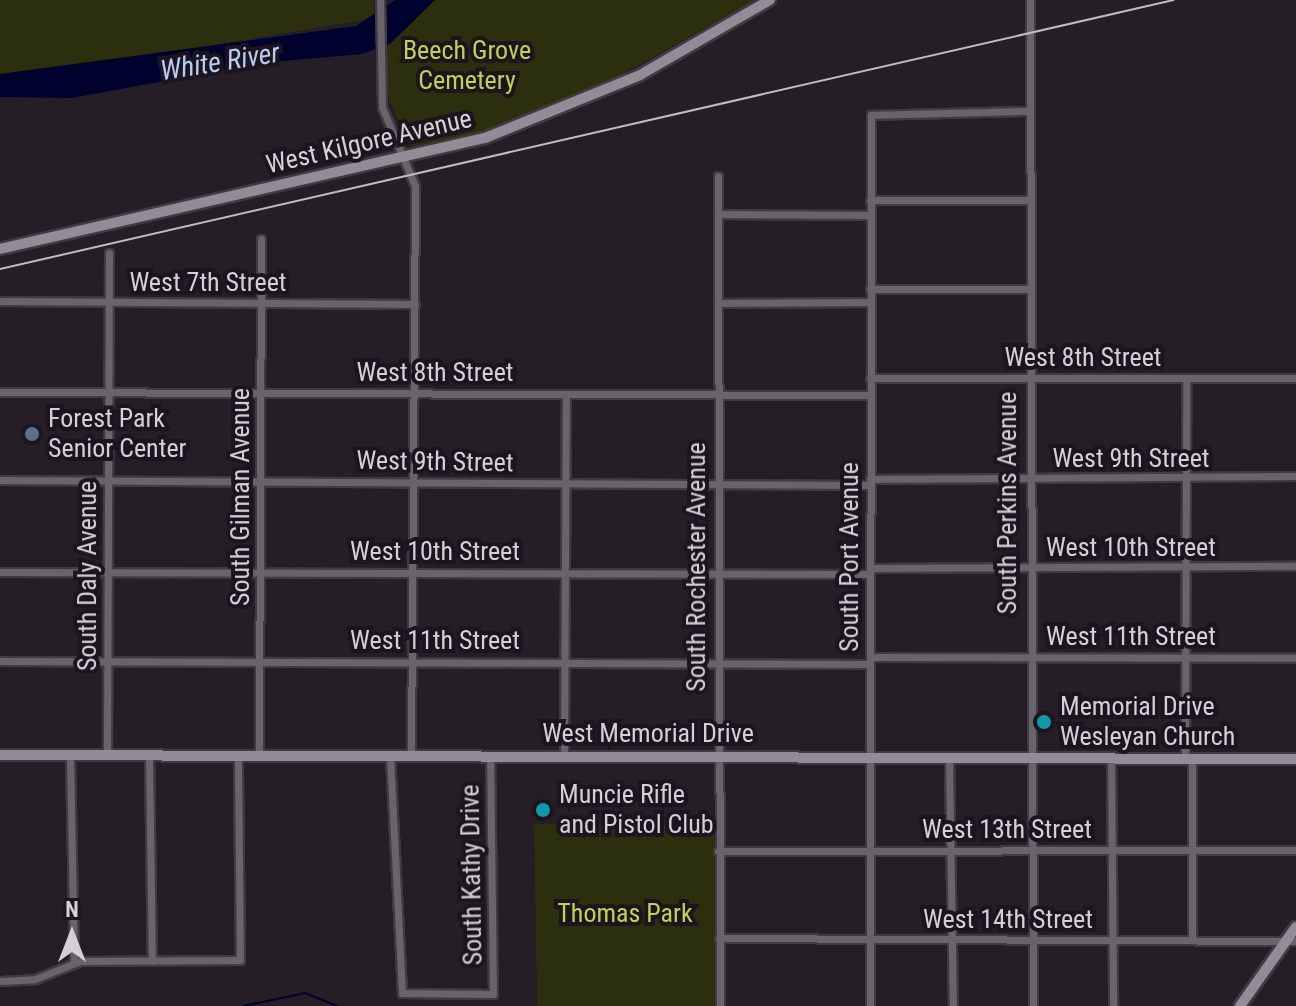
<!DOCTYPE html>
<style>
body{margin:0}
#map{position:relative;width:1296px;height:1006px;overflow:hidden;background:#251e27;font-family:"Roboto Condensed",sans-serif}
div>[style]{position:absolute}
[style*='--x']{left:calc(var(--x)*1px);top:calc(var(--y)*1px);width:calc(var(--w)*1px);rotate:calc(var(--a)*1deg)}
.green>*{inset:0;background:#2c2f0d;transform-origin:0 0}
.water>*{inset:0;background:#00012d}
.stream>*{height:2px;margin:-1px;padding:0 1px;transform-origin:1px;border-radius:1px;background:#00012d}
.roads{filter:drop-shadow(2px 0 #413a43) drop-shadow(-2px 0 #413a43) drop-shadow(0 2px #413a43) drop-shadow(0 -2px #413a43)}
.street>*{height:7px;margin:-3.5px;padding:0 3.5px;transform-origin:3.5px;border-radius:3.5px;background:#67656b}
.secondary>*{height:10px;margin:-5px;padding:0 5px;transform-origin:5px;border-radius:5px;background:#908d96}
.rail>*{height:2px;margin:-1px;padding:0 1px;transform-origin:1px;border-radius:1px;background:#c0bbc1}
.dots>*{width:22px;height:22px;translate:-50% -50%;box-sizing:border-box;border:4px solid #1c141e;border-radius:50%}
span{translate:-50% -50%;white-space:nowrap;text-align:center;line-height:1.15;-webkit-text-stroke:8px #1c141e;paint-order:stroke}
.park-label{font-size:26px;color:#c4cf54}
.street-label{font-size:26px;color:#d5d0d6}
.poi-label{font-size:26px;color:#d5d0d6}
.left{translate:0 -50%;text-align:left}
.water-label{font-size:28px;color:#b6cdf3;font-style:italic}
.north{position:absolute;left:32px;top:894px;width:80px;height:80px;-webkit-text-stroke:6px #1c141e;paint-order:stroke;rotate:0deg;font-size:22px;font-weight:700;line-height:32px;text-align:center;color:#d5d0d6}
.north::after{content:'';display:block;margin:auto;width:28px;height:36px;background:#d5d0d6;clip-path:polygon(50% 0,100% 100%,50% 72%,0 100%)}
</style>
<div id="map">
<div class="green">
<i style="clip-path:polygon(0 0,374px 0,374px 18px,54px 72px,0 74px)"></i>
<i style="clip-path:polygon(435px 0,755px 0,617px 77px,483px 131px,411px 147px,385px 92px,385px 46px)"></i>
<i style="left:715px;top:821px;width:185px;height:181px;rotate:89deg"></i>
</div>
<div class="water">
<i style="clip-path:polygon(395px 0,435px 0,390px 44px,362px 54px,261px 63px,72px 98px,0 97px,0 74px,356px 26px)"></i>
</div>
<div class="stream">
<i style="--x:243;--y:1006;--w:63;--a:-11.8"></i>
<i style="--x:305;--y:993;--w:35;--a:22"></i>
</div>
<div class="roads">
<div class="street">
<i style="--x:380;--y:0;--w:107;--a:88.9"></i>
<i style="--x:382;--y:107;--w:86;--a:67.3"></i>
<i style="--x:415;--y:186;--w:570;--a:90.4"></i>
<i style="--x:1030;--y:0;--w:1006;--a:89.83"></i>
<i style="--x:718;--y:176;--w:830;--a:89.86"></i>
<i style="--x:870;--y:200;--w:159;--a:0"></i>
<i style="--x:718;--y:214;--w:152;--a:0.4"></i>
<i style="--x:870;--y:289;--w:158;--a:0"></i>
<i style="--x:0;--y:301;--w:415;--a:0.4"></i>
<i style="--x:718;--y:303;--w:152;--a:-0.4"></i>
<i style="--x:870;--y:378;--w:426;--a:0"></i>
<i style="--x:0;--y:392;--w:869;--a:0.2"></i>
<i style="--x:870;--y:479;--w:426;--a:-0.4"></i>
<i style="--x:0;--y:480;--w:870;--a:0.33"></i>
<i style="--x:870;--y:568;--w:426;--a:-0.3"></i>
<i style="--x:0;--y:572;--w:869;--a:0.13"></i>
<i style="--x:870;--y:657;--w:426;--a:0.1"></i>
<i style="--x:0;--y:661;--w:870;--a:0.2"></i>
<i style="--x:70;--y:755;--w:208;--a:88.9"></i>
<i style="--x:107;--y:755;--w:502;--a:-89.77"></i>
<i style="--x:149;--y:755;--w:206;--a:89.2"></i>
<i style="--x:259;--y:755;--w:516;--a:-89.78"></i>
<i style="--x:390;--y:756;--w:237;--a:87.1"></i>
<i style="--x:402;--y:993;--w:91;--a:0.6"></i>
<i style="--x:493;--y:994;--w:238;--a:-90.7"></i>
<i style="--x:564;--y:756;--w:362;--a:-89.7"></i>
<i style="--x:1111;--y:758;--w:248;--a:89.5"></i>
<i style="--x:1185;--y:758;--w:380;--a:-89.8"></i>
<i style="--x:949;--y:759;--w:247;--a:89.1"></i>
<i style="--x:1192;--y:759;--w:181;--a:90"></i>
<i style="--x:718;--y:851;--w:578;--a:-0.1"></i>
<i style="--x:719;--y:938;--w:577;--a:0.3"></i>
<i style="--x:0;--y:981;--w:35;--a:-3"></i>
<i style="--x:35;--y:979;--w:48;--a:-21.8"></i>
<i style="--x:80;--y:961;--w:160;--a:-0.4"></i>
<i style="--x:240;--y:960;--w:205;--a:-90.6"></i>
<i style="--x:870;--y:1006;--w:891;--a:-89.94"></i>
<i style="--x:871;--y:115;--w:158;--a:-1.5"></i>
</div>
<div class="secondary">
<i style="--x:0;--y:249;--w:498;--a:-12.9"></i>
<i style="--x:485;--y:138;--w:167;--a:-22.1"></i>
<i style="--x:640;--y:75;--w:150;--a:-30"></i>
<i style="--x:0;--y:755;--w:1296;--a:0.18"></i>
<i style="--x:1240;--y:1006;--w:97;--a:-54.7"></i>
</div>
</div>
<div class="rail">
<i style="--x:0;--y:269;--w:1204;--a:-12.91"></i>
</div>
<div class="dots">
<i style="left:32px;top:434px;background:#5c6f8a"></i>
<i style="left:1044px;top:722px;background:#0f9aa8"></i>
<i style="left:543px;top:810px;background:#0f9aa8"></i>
</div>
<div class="park-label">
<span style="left:467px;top:66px">Beech Grove<br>Cemetery</span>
<span style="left:625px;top:914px">Thomas Park</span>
</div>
<div class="street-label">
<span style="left:369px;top:142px;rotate:-13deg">West Kilgore Avenue</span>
<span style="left:208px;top:283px">West 7th Street</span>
<span style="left:1083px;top:358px">West 8th Street</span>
<span style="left:435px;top:373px">West 8th Street</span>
<span style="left:1131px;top:459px">West 9th Street</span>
<span style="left:435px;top:462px;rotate:1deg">West 9th Street</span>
<span style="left:241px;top:497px;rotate:-90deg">South Gilman Avenue</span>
<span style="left:1008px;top:503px;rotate:-90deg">South Perkins Avenue</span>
<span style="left:1131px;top:548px">West 10th Street</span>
<span style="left:435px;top:552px">West 10th Street</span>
<span style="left:850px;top:557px;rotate:-90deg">South Port Avenue</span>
<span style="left:697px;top:567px;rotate:-90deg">South Rochester Avenue</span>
<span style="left:88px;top:576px;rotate:-90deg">South Daly Avenue</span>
<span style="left:1131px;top:637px">West 11th Street</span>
<span style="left:435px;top:641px">West 11th Street</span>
<span style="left:648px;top:734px">West Memorial Drive</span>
<span style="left:1007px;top:830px">West 13th Street</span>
<span style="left:472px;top:875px;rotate:-91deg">South Kathy Drive</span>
<span style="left:1008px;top:920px">West 14th Street</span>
</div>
<div class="poi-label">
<span class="left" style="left:48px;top:434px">Forest Park<br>Senior Center</span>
<span class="left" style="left:1060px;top:722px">Memorial Drive<br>Wesleyan Church</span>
<span class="left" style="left:559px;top:810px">Muncie Rifle<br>and Pistol Club</span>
</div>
<div class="water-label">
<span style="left:220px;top:62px;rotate:-9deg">White River</span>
</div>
<div class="north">N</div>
</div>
